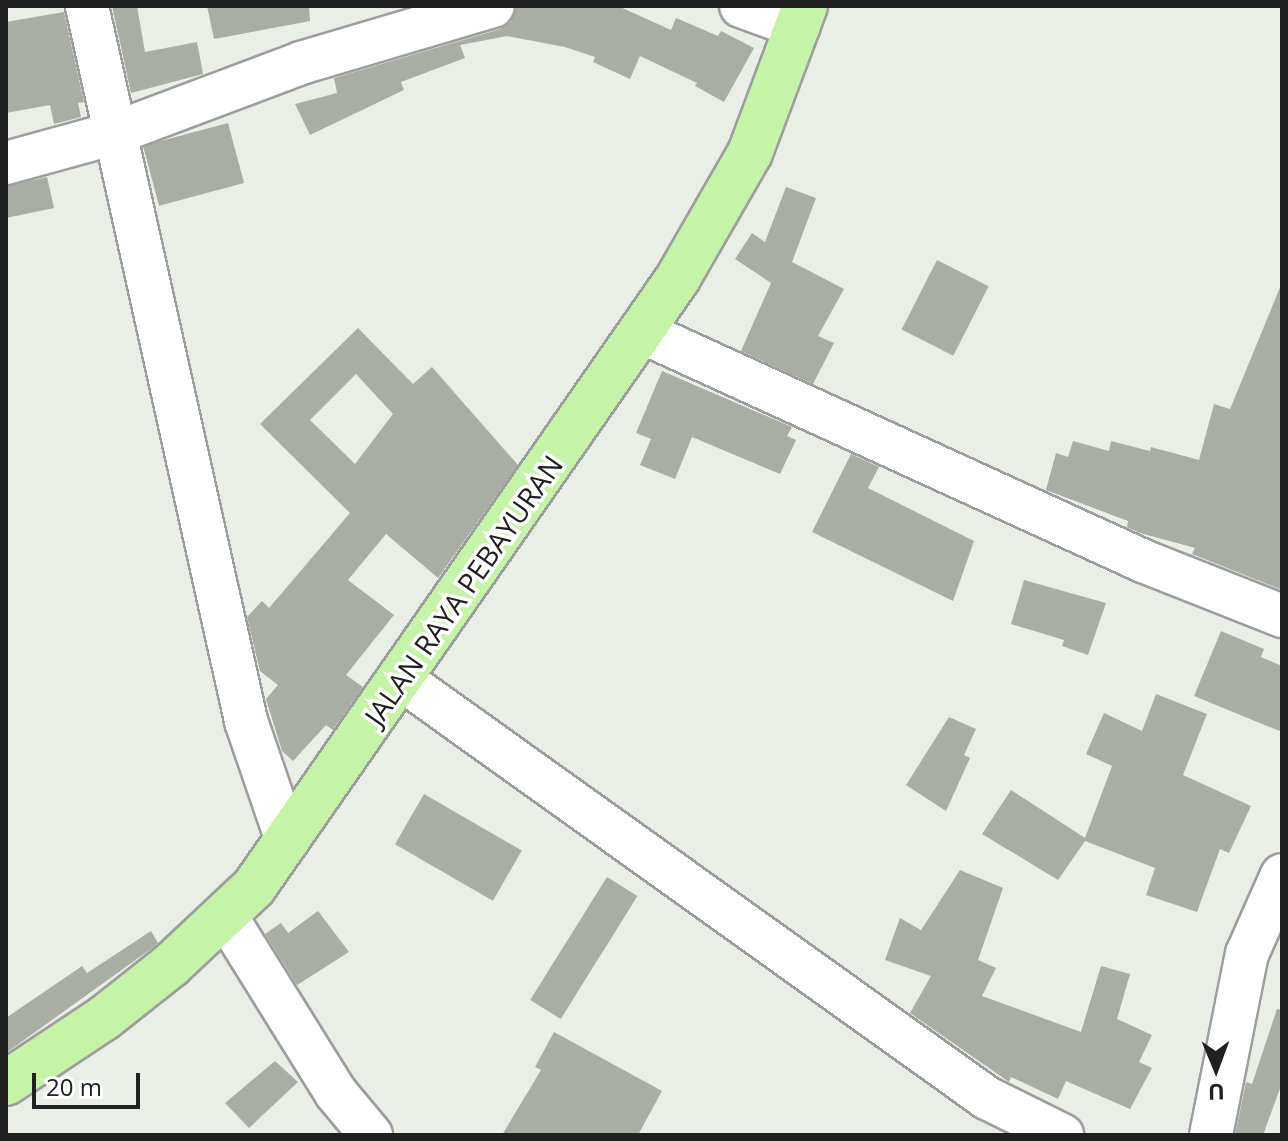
<!DOCTYPE html>
<style>
body{margin:0}
#map{position:relative;width:1288px;height:1141px;overflow:hidden;background:#e9efe7;font-family:"Open Sans",sans-serif}
div>[style]{position:absolute}
[style*='--x']{left:calc(var(--x)*1px);top:calc(var(--y)*1px);width:calc(var(--w)*1px);rotate:calc(var(--a)*1deg)}
.building>*{inset:0;background:#a8aea3;transform-origin:0 0}
.roads{filter:drop-shadow(2px 0 #9d9d9d) drop-shadow(-2px 0 #9d9d9d) drop-shadow(0 2px #9d9d9d) drop-shadow(0 -2px #9d9d9d)}
.minor>*{height:42px;margin:-21px;padding:0 21px;transform-origin:21px;border-radius:21px;background:#fff}
.major>*{height:44px;margin:-22px;padding:0 22px;transform-origin:22px;border-radius:22px;background:#c5f3a8}
span{translate:-50% -50%;white-space:nowrap;text-align:center;line-height:1.15;-webkit-text-stroke:7px #fff;paint-order:stroke}
.street-label{font-size:28px;color:#202020}
.frame{position:absolute;inset:0;border:8px solid #202020;pointer-events:none}
.north{position:absolute;left:1176px;top:1029px;width:80px;height:80px;-webkit-text-stroke:6px #fff;paint-order:stroke;rotate:179deg;font-size:22px;font-weight:700;line-height:32px;text-align:center;color:#202020}
.north::after{content:'';display:block;margin:auto;width:28px;height:36px;background:#202020;clip-path:polygon(50% 0,100% 100%,50% 72%,0 100%)}
.scale{position:absolute;left:32px;top:1073px;width:108px;height:36px;box-sizing:border-box;border:4px solid #202020;border-top:0;padding-left:10px;font-size:24px;line-height:28px;white-space:nowrap;color:#202020;-webkit-text-stroke:6px #fff;paint-order:stroke}
</style>
<div id="map">
<div class="building">
<i style="clip-path:polygon(112px 6px,137px 6px,145px 52px,197px 42px,203px 74px,131px 93px)"></i>
<i style="clip-path:polygon(207px 6px,309px 6px,310px 21px,214px 39px)"></i>
<i style="clip-path:polygon(516px 6px,618px 6px,671px 30px,676px 18px,718px 36px,721px 31px,754px 48px,724px 102px,695px 86px,697px 83px,640px 56px,630px 79px,593px 62px,595px 57px,565px 47px,507px 36px,460px 45px,465px 58px,401px 82px,404px 90px,310px 135px,295px 104px,337px 93px,334px 78px,500px 29px,511px 22px)"></i>
<i style="clip-path:polygon(64px 12px,84px 102px,78px 103px,81px 117px,54px 124px,50px 105px,6px 113px,6px 22px)"></i>
<i style="left:228px;top:123px;width:62px;height:88px;rotate:75deg"></i>
<i style="clip-path:polygon(47px 177px,54px 208px,6px 218px,6px 186px)"></i>
<i style="clip-path:polygon(786px 187px,816px 198px,792px 262px,844px 289px,818px 336px,834px 343px,813px 384px,741px 351px,771px 283px,735px 259px,752px 233px,765px 242px)"></i>
<i style="left:937px;top:260px;width:58px;height:78px;rotate:27deg"></i>
<i style="clip-path:polygon(1281px 285px,1282px 590px,1192px 554px,1195px 548px,1140px 533px,1127px 527px,1128px 521px,1046px 490px,1056px 453px,1068px 457px,1073px 441px,1109px 451px,1111px 441px,1150px 451px,1151px 447px,1199px 460px,1214px 404px,1230px 409px)"></i>
<i style="clip-path:polygon(evenodd,358px 328px,413px 384px,432px 367px,518px 465px,438px 578px,386px 534px,348px 580px,394px 615px,346px 675px,363px 687px,333px 730px,326px 725px,293px 761px,282px 751px,266px 699px,278px 685px,260px 671px,247px 617px,262px 601px,269px 608px,350px 513px,260px 424px,358px 328px,356px 374px,393px 414px,355px 464px,310px 420px,356px 374px)"></i>
<i style="clip-path:polygon(662px 371px,792px 427px,787px 436px,796px 440px,780px 474px,692px 437px,675px 479px,640px 465px,651px 439px,636px 433px)"></i>
<i style="clip-path:polygon(851px 454px,879px 467px,868px 488px,974px 541px,953px 601px,812px 532px)"></i>
<i style="clip-path:polygon(1024px 580px,1106px 603px,1088px 655px,1062px 646px,1064px 640px,1011px 624px)"></i>
<i style="clip-path:polygon(1221px 631px,1264px 649px,1261px 657px,1282px 666px,1282px 732px,1194px 696px)"></i>
<i style="clip-path:polygon(1156px 694px,1207px 714px,1183px 775px,1251px 806px,1229px 853px,1220px 849px,1197px 912px,1146px 895px,1155px 868px,1085px 841px,1058px 880px,982px 834px,1011px 790px,1085px 838px,1112px 766px,1086px 754px,1104px 713px,1142px 731px)"></i>
<i style="clip-path:polygon(949px 717px,976px 729px,964px 755px,970px 758px,946px 811px,906px 785px)"></i>
<i style="left:424px;top:794px;width:113px;height:58px;rotate:30deg"></i>
<i style="clip-path:polygon(960px 870px,1003px 888px,978px 960px,996px 968px,982px 996px,1081px 1032px,1101px 966px,1130px 974px,1117px 1019px,1152px 1035px,1139px 1062px,1152px 1068px,1130px 1109px,1066px 1081px,1058px 1099px,1011px 1077px,1009px 1082px,910px 1013px,931px 976px,885px 960px,900px 918px,921px 930px)"></i>
<i style="left:607px;top:877px;width:36px;height:145px;rotate:32deg"></i>
<i style="clip-path:polygon(318px 911px,349px 952px,297px 985px,265px 934px,281px 923px,288px 933px)"></i>
<i style="clip-path:polygon(151px 931px,158px 943px,155px 946px,6px 1053px,6px 1018px,82px 966px,87px 973px)"></i>
<i style="clip-path:polygon(1277px 1009px,1282px 1010px,1282px 1083px,1263px 1135px,1235px 1135px,1246px 1082px,1252px 1084px)"></i>
<i style="clip-path:polygon(554px 1032px,662px 1091px,638px 1135px,502px 1135px,541px 1070px,535px 1067px)"></i>
<i style="clip-path:polygon(275px 1061px,298px 1082px,249px 1128px,225px 1103px)"></i>
</div>
<div class="roads">
<div class="minor">
<i style="--x:87;--y:6;--w:732;--a:77.46"></i>
<i style="--x:246;--y:721;--w:127;--a:71.1"></i>
<i style="--x:741;--y:6;--w:61;--a:20.2"></i>
<i style="--x:6;--y:163;--w:113;--a:-15.4"></i>
<i style="--x:115;--y:133;--w:199;--a:-20.6"></i>
<i style="--x:301;--y:63;--w:200;--a:-16.5"></i>
<i style="--x:642;--y:332;--w:551;--a:24.56"></i>
<i style="--x:1143;--y:561;--w:149;--a:21.6"></i>
<i style="--x:401;--y:679;--w:720;--a:35.57"></i>
<i style="--x:987;--y:1098;--w:84;--a:26.3"></i>
<i style="--x:227;--y:918;--w:206;--a:58.1"></i>
<i style="--x:336;--y:1093;--w:55;--a:50.2"></i>
<i style="--x:1211;--y:1135;--w:185;--a:-78.8"></i>
<i style="--x:1247;--y:954;--w:86;--a:-66.1"></i>
</div>
<div class="major">
<i style="--x:6;--y:1083;--w:118;--a:-33.6"></i>
<i style="--x:104;--y:1018;--w:85;--a:-38.3"></i>
<i style="--x:171;--y:965;--w:114;--a:-43.2"></i>
<i style="--x:254;--y:887;--w:742;--a:-55.15"></i>
<i style="--x:678;--y:278;--w:144;--a:-60.1"></i>
<i style="--x:750;--y:153;--w:157;--a:-69.5"></i>
</div>
</div>
<div class="street-label">
<span style="left:463px;top:590px;rotate:-55deg">JALAN RAYA PEBAYURAN</span>
</div>
<div class="frame"></div>
<div class="north">U</div>
<div class="scale">20 m</div>
</div>
